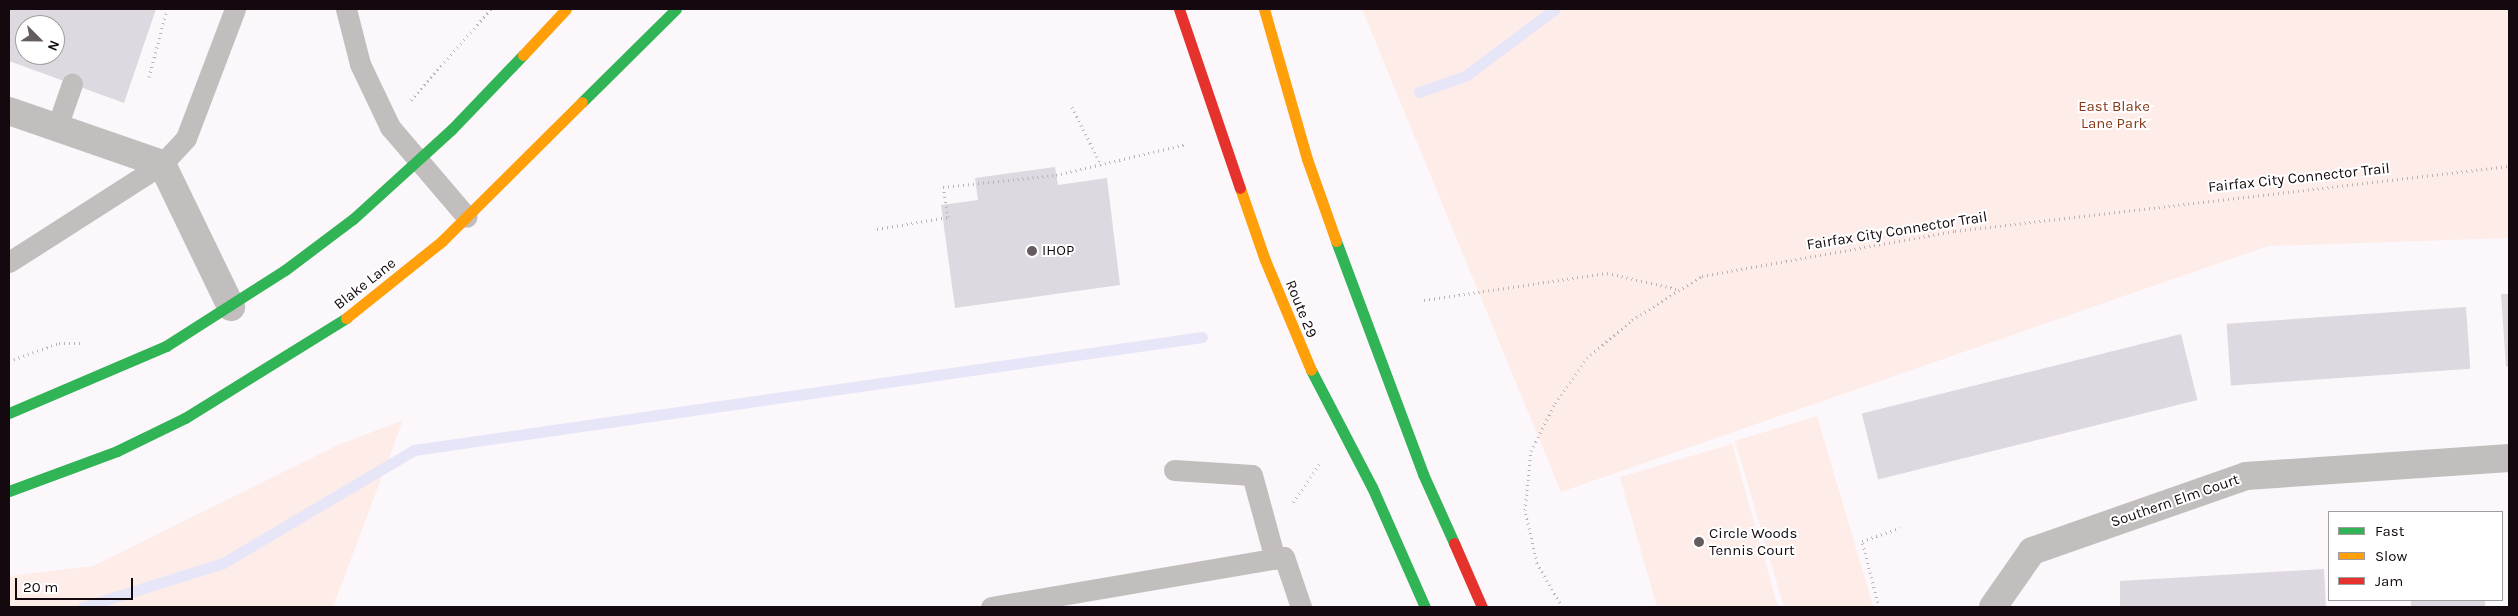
<!DOCTYPE html>
<style>
body{margin:0}
#map{position:relative;width:2518px;height:616px;overflow:hidden;background:#fcf7fa;font-family:Karla,sans-serif}
div>[style]{position:absolute}
[style*='--x']{left:calc(var(--x)*1px);top:calc(var(--y)*1px);width:calc(var(--w)*1px);rotate:calc(var(--a)*1deg)}
.green>*{inset:0;background:#feece8}
.stream>*{height:11px;margin:-5.5px;padding:0 5.5px;transform-origin:5.5px;border-radius:5.5px;background:#e6e6f8}
.building>*{inset:0;background:#ded9e0;transform-origin:0 0}
.path>*{height:3px;margin-top:-1.5px;transform-origin:0;background:repeating-linear-gradient(90deg,#b8b3b4 0 1px,transparent 0 5px)}
.lane>*{height:21px;margin:-10.5px;padding:0 10.5px;transform-origin:10.5px;border-radius:10.5px;background:#c3bebe}
.street>*{height:28px;margin:-14px;padding:0 14px;transform-origin:14px;border-radius:14px;background:#c3bebe}
.fast>*{height:11px;margin:-5.5px;padding:0 5.5px;transform-origin:5.5px;border-radius:5.5px;background:#30b455}
.slow>*{height:11px;margin:-5.5px;padding:0 5.5px;transform-origin:5.5px;border-radius:5.5px;background:#ff9f0a}
.jam>*{height:11px;margin:-5.5px;padding:0 5.5px;transform-origin:5.5px;border-radius:5.5px;background:#e5322d}
.dots>*{width:14px;height:14px;translate:-50% -50%;box-sizing:border-box;border:2px solid #fff;border-radius:50%}
span{translate:-50% -50%;white-space:nowrap;text-align:center;line-height:1.15;-webkit-text-stroke:4px #fff;paint-order:stroke}
.park-label{font-size:15px;color:#873818}
.street-label{font-size:15px;color:#13090f}
.poi-label{font-size:15px;color:#13090f}
.left{translate:0 -50%;text-align:left}
.frame{position:absolute;inset:0;border:10px solid #13090f;pointer-events:none}
.legend{position:absolute;left:2328px;top:511px;width:175px;height:90px;box-sizing:border-box;background:#fff;border:1px solid #a19d9f;margin:0;padding:6px 9px;list-style:none;font-size:15px;color:#13090f}
.legend li{display:flex;align-items:center;gap:10px;height:25px}
.legend b{width:25px;border:1px solid #a19d9f}
.north{position:absolute;left:15px;top:15px;width:50px;height:50px;box-sizing:border-box;background:#fff;border:1px solid #a19d9f;border-radius:50%;rotate:113deg;font-size:14px;font-weight:700;line-height:20px;text-align:center;color:#13090f}
.north::after{content:'';display:block;margin:auto;width:18px;height:22px;background:#655c61;clip-path:polygon(50% 0,100% 100%,50% 72%,0 100%)}
.scale{position:absolute;left:15px;top:578px;width:118px;height:22px;box-sizing:border-box;border:2px solid #13090f;border-top:0;padding-left:6px;font-size:15px;line-height:18px;white-space:nowrap;color:#13090f;-webkit-text-stroke:4px #fff;paint-order:stroke}
</style>
<div id="map">
<div class="green">
<i style="clip-path:polygon(1362px 9px,2509px 9px,2509px 238px,2268px 246px,1561px 492px)"></i>
<i style="clip-path:polygon(1817px 416px,1873px 606px,1869px 607px,1784px 607px,1735px 441px)"></i>
<i style="clip-path:polygon(403px 420px,333px 607px,9px 607px,9px 576px,93px 566px,336px 446px)"></i>
<i style="clip-path:polygon(1732px 444px,1778px 607px,1657px 607px,1620px 477px)"></i>
</div>
<div class="stream">
<i style="--x:1419;--y:92;--w:49;--a:-19.2"></i>
<i style="--x:1465;--y:76;--w:112;--a:-36.7"></i>
<i style="--x:83;--y:607;--w:147;--a:-17.4"></i>
<i style="--x:223;--y:563;--w:222;--a:-30.6"></i>
<i style="--x:414;--y:450;--w:796;--a:-8.16"></i>
</div>
<div class="building">
<i style="clip-path:polygon(evenodd,9px 9px,156px 9px,124px 103px,9px 61px,9px 9px,25px 25px,55px 25px,55px 55px,25px 55px,25px 25px)"></i>
<i style="clip-path:polygon(1055px 167px,1058px 185px,1107px 178px,1120px 285px,955px 308px,941px 205px,978px 200px,975px 178px)"></i>
<i style="clip-path:polygon(2501px 294px,2509px 294px,2509px 366px,2506px 367px)"></i>
<i style="left:2466px;top:307px;width:62px;height:240px;rotate:86deg"></i>
<i style="left:2181px;top:334px;width:68px;height:329px;rotate:76deg"></i>
<i style="clip-path:polygon(2324px 569px,2326px 607px,2120px 607px,2120px 581px)"></i>
<i style="left:2411px;top:600px;width:74px;height:7px"></i>
</div>
<div class="path">
<i style="--x:149;--y:77;--w:70;--a:-75.2"></i>
<i style="--x:411;--y:100;--w:121;--a:-48.7"></i>
<i style="--x:1072;--y:107;--w:65;--a:63.4"></i>
<i style="--x:877;--y:229;--w:72;--a:-9.6"></i>
<i style="--x:948;--y:217;--w:30;--a:-99"></i>
<i style="--x:943;--y:187;--w:114;--a:-6.1"></i>
<i style="--x:1056;--y:175;--w:134;--a:-13.4"></i>
<i style="--x:1424;--y:300;--w:185;--a:-8.4"></i>
<i style="--x:1607;--y:273;--w:72;--a:12.9"></i>
<i style="--x:9;--y:361;--w:53;--a:-19.8"></i>
<i style="--x:59;--y:343;--w:24;--a:0"></i>
<i style="--x:1293;--y:502;--w:49;--a:-55"></i>
<i style="--x:1562;--y:607;--w:51;--a:-119.6"></i>
<i style="--x:1537;--y:563;--w:54;--a:-102.8"></i>
<i style="--x:1525;--y:510;--w:59;--a:-84.2"></i>
<i style="--x:1531;--y:451;--w:54;--a:-63.4"></i>
<i style="--x:1555;--y:403;--w:55;--a:-54.6"></i>
<i style="--x:1587;--y:358;--w:59;--a:-40.2"></i>
<i style="--x:1632;--y:320;--w:83;--a:-32.2"></i>
<i style="--x:1702;--y:276;--w:257;--a:-10.1"></i>
<i style="--x:1955;--y:231;--w:558;--a:-6.69"></i>
<i style="--x:1879;--y:607;--w:68;--a:-104.4"></i>
<i style="--x:1862;--y:541;--w:40;--a:-18.9"></i>
</div>
<div class="lane">
<i style="--x:346;--y:9;--w:57;--a:75.7"></i>
<i style="--x:360;--y:64;--w:70;--a:64.5"></i>
<i style="--x:390;--y:127;--w:118;--a:49.5"></i>
<i style="--x:57;--y:127;--w:46;--a:-70.8"></i>
<i style="--x:9;--y:262;--w:182;--a:-32.6"></i>
<i style="--x:162;--y:164;--w:35;--a:-47"></i>
<i style="--x:186;--y:138;--w:138;--a:-69.2"></i>
<i style="--x:1174;--y:470;--w:78;--a:3.7"></i>
<i style="--x:1252;--y:475;--w:87;--a:74.7"></i>
<i style="--x:991;--y:607;--w:297;--a:-9.7"></i>
<i style="--x:1284;--y:557;--w:53;--a:71.2"></i>
</div>
<div class="street">
<i style="--x:9;--y:111;--w:162;--a:19.1"></i>
<i style="--x:162;--y:164;--w:159;--a:64.2"></i>
<i style="--x:1993;--y:607;--w:68;--a:-55.1"></i>
<i style="--x:2032;--y:551;--w:227;--a:-19.3"></i>
<i style="--x:2246;--y:476;--w:264;--a:-3.9"></i>
</div>
<div class="fast">
<i style="--x:582;--y:102;--w:132;--a:-44.7"></i>
<i style="--x:1336;--y:241;--w:249;--a:69.5"></i>
<i style="--x:1423;--y:474;--w:76;--a:65.8"></i>
<i style="--x:1311;--y:370;--w:132;--a:62.5"></i>
<i style="--x:1372;--y:487;--w:131;--a:66.2"></i>
<i style="--x:9;--y:413;--w:171;--a:-23.1"></i>
<i style="--x:166;--y:346;--w:141;--a:-32.6"></i>
<i style="--x:285;--y:270;--w:85;--a:-36.9"></i>
<i style="--x:353;--y:219;--w:134;--a:-42.3"></i>
<i style="--x:452;--y:129;--w:103;--a:-46.2"></i>
<i style="--x:9;--y:491;--w:115;--a:-20.3"></i>
<i style="--x:117;--y:451;--w:76;--a:-25.9"></i>
<i style="--x:185;--y:418;--w:190;--a:-31.8"></i>
</div>
<div class="slow">
<i style="--x:1264;--y:9;--w:156;--a:74"></i>
<i style="--x:1307;--y:159;--w:87;--a:70.5"></i>
<i style="--x:523;--y:55;--w:63;--a:-46.9"></i>
<i style="--x:1240;--y:188;--w:76;--a:70.9"></i>
<i style="--x:1265;--y:260;--w:119;--a:67.3"></i>
<i style="--x:346;--y:318;--w:123;--a:-38.7"></i>
<i style="--x:442;--y:241;--w:197;--a:-44.8"></i>
</div>
<div class="jam">
<i style="--x:1179;--y:9;--w:189;--a:71.2"></i>
<i style="--x:1454;--y:543;--w:70;--a:66.4"></i>
</div>
<div class="dots">
<i style="left:1032px;top:251px;background:#655c61"></i>
<i style="left:1699px;top:542px;background:#655c61"></i>
</div>
<div class="park-label">
<span style="left:2114px;top:115px">East Blake<br>Lane Park</span>
</div>
<div class="street-label">
<span style="left:2299px;top:178px;rotate:-6deg">Fairfax City Connector Trail</span>
<span style="left:1897px;top:231px;rotate:-9deg">Fairfax City Connector Trail</span>
<span style="left:365px;top:284px;rotate:-38deg">Blake Lane</span>
<span style="left:1301px;top:309px;rotate:68deg">Route 29</span>
<span style="left:2175px;top:501px;rotate:-19deg">Southern Elm Court</span>
</div>
<div class="poi-label">
<span class="left" style="left:1042px;top:251px">IHOP</span>
<span class="left" style="left:1709px;top:542px">Circle Woods<br>Tennis Court</span>
</div>
<div class="frame"></div>
<ul class="legend">
<li><b style="height:6px;background:#30b455"></b>Fast</li>
<li><b style="height:6px;background:#ff9f0a"></b>Slow</li>
<li><b style="height:6px;background:#e5322d"></b>Jam</li>
</ul>
<div class="north">N</div>
<div class="scale">20 m</div>
</div>
